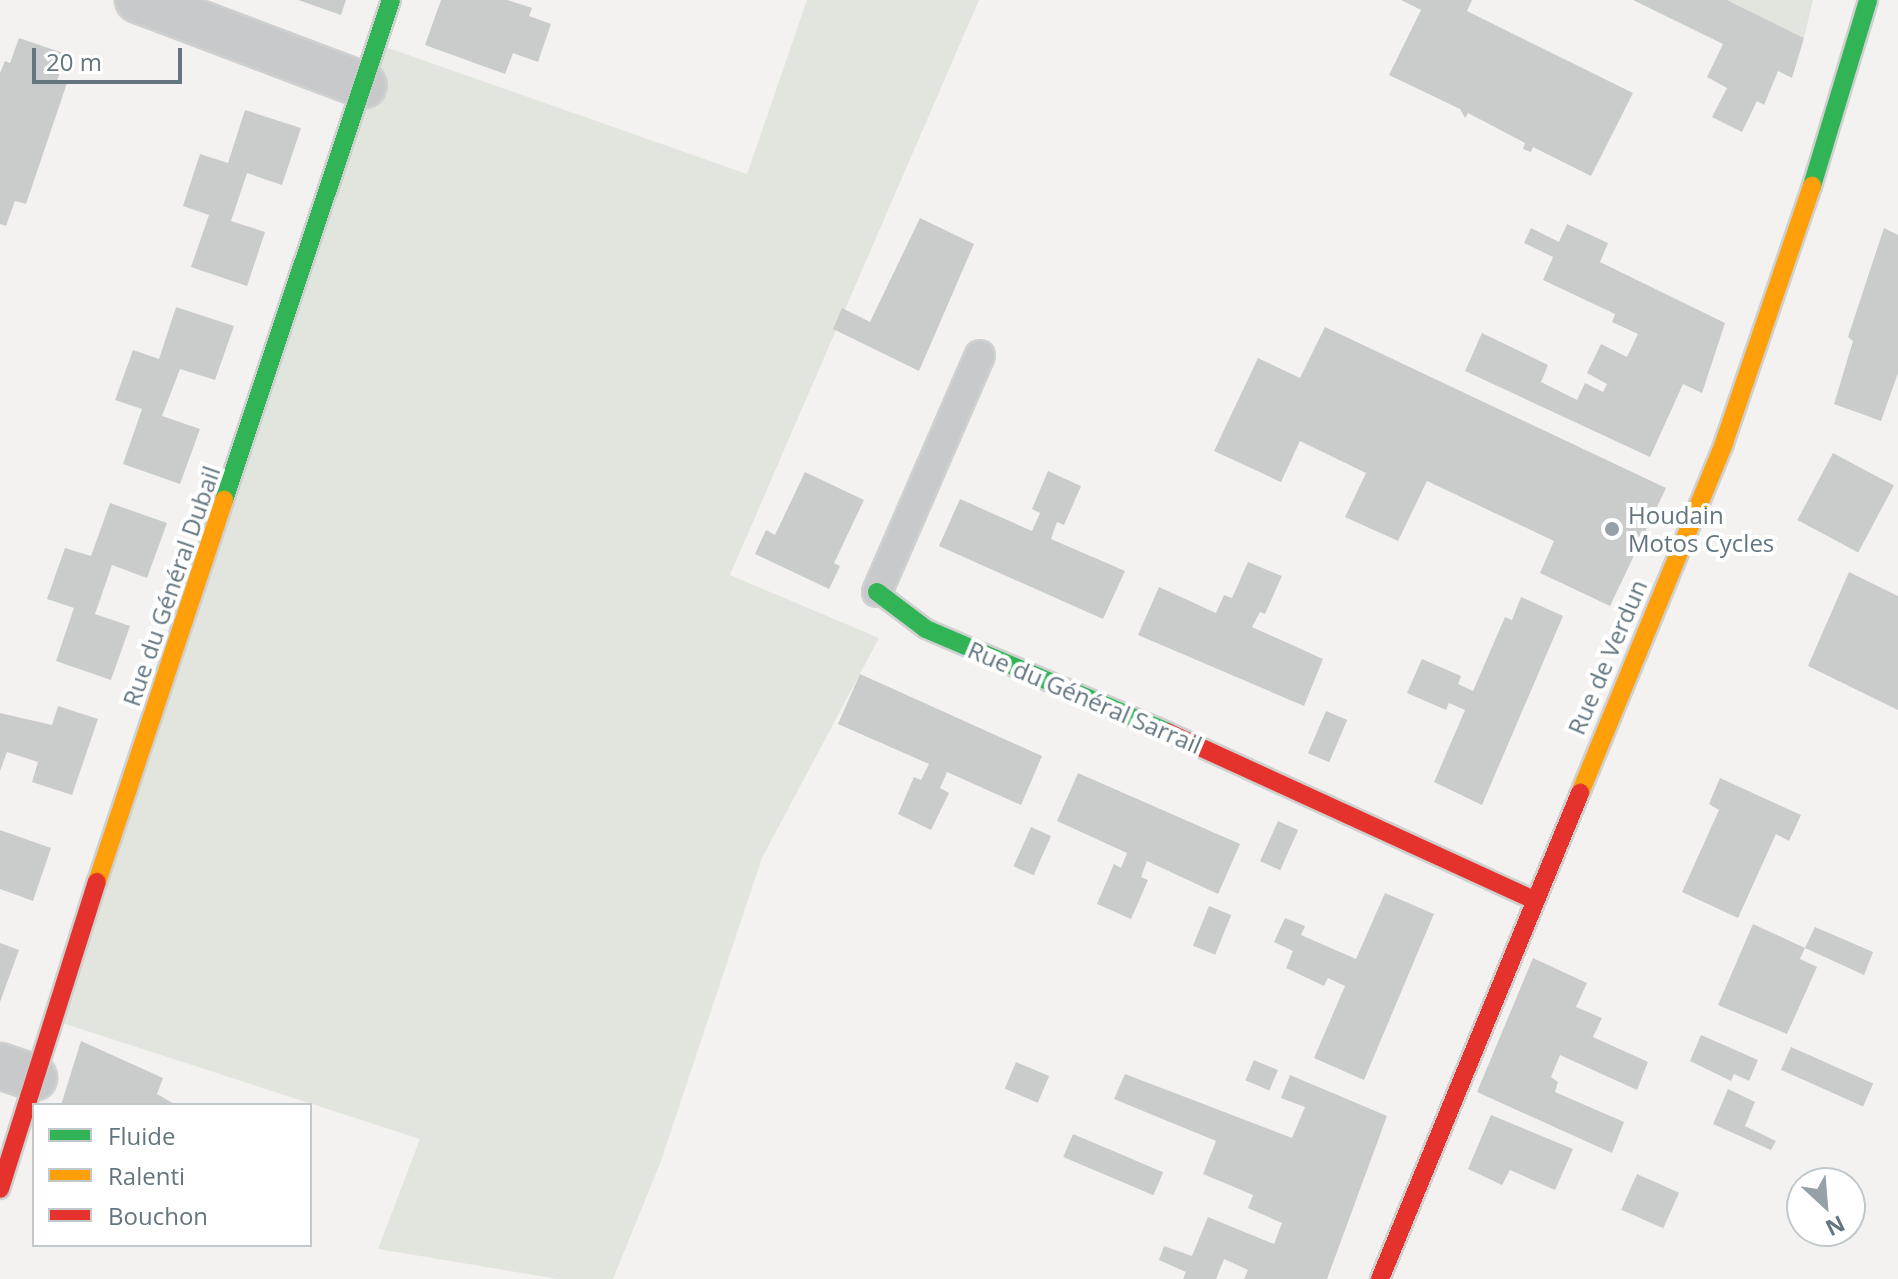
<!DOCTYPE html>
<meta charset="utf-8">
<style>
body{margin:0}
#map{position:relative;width:1898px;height:1279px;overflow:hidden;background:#f3f2f0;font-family:"Open Sans",sans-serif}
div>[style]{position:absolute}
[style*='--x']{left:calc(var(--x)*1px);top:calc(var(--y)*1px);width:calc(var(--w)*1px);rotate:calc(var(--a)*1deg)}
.green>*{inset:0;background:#e2e5de}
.building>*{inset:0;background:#cacccc;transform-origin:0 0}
.roads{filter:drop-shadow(2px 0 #cfd0d0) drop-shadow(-2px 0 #cfd0d0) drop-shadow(0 2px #cfd0d0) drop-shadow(0 -2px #cfd0d0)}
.lane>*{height:28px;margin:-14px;padding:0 14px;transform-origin:14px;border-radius:14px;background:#c8c9ca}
.street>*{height:44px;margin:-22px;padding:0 22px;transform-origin:22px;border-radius:22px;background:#c8c9ca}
.fast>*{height:18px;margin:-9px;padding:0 9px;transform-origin:9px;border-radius:9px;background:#30b455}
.slow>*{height:18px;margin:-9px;padding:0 9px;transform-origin:9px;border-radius:9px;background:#ff9f0a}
.jam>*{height:18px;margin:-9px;padding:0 9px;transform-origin:9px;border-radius:9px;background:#e5322d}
.dots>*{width:22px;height:22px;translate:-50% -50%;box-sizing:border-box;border:4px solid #fff;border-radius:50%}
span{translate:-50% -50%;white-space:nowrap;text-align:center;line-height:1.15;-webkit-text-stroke:8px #fff;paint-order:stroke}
.poi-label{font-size:24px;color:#637680}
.left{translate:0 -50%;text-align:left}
.street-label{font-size:24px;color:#637680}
.legend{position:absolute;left:32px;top:1103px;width:280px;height:144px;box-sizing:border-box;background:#fff;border:2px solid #c1c8cc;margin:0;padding:10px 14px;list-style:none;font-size:24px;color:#637680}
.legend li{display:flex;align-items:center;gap:16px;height:40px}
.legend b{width:40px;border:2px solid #c1c8cc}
.north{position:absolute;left:1786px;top:1167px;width:80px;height:80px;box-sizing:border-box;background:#fff;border:2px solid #c1c8cc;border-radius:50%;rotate:154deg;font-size:22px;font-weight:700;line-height:32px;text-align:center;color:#637680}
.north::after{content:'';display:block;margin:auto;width:28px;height:36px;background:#95a1a7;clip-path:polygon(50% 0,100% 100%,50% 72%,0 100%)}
.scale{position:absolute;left:32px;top:48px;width:150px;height:36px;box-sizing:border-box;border:4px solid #637680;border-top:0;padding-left:10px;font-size:24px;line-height:28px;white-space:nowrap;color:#637680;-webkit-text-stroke:6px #fff;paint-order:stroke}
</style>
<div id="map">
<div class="green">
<i style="clip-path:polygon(807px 0,979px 0,730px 575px,879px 638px,762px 858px,661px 1161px,613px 1279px,558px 1279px,378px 1249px,420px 1139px,53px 1020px,377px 44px,747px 174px)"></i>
<i style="clip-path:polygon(1727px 0,1813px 0,1804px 38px)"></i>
</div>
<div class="building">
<i style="clip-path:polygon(298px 0,346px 0,341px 15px)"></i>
<i style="clip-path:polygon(441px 0,507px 0,532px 8px,529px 16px,551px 24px,538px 62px,513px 53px,505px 74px,425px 45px)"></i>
<i style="clip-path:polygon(1401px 0,1472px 0,1467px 11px,1633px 93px,1591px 176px,1533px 147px,1531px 152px,1523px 149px,1525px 143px,1468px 113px,1465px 118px,1460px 109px,1389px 75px,1421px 10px)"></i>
<i style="clip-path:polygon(1633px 0,1727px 0,1804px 38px,1792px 78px,1778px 71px,1764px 105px,1757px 101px,1742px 132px,1712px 117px,1727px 88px,1707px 77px,1723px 44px)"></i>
<i style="clip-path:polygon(19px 38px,66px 54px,57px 81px,67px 83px,26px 204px,15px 201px,6px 226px,0 224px,0 73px,5px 61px,10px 63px)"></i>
<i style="clip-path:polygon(245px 110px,301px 128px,282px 185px,247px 173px,231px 221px,265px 232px,247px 286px,191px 267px,209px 215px,183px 206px,200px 154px,228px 163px)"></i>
<i style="clip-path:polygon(920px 218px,974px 244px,919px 371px,833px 329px,842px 308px,870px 322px)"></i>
<i style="clip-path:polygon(1567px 224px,1608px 243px,1600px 262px,1725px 323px,1702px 393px,1683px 384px,1650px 457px,1465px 371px,1482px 333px,1548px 365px,1541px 382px,1577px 400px,1585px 383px,1603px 392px,1607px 384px,1587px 373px,1601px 344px,1627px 357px,1638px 334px,1612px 322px,1615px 314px,1543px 280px,1553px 257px,1524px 243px,1531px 228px,1559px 242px)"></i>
<i style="clip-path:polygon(1884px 228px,1898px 235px,1898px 373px,1881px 421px,1834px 404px,1853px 341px,1848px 337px)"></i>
<i style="clip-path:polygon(176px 307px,234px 326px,215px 380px,180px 369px,162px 416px,200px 429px,180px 484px,123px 464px,142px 409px,115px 400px,133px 350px,159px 359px)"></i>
<i style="clip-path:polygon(1325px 327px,1666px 488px,1610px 606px,1540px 573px,1554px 541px,1427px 481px,1398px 541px,1345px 517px,1366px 473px,1300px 441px,1281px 482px,1214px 451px,1258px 358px,1300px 378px)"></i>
<i style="left:1833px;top:453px;width:69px;height:76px;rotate:28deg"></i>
<i style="clip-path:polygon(1048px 471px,1081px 486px,1064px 525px,1057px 522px,1051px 539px,1125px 571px,1103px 619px,939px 546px,960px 499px,1032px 531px,1040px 513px,1032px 509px)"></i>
<i style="clip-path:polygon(805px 472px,864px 500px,834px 563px,840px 566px,829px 589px,755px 554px,766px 530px,775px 535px)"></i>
<i style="clip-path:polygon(110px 503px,167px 523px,147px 578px,112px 565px,95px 614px,130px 626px,111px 680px,56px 661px,74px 608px,47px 599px,65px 548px,91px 556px)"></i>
<i style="clip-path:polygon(1248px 562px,1282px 576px,1265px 614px,1260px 612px,1252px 627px,1323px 659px,1304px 706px,1138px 635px,1159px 587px,1216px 613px,1224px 595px,1232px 598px)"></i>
<i style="clip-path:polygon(1849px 572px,1898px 596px,1898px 710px,1808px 666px)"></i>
<i style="clip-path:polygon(1521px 597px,1563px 616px,1482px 805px,1434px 782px,1465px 710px,1449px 703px,1446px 710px,1407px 693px,1422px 659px,1461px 676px,1458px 684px,1473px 691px,1505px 617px,1512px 620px)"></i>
<i style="clip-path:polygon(860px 674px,1042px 756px,1021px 805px,947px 772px,940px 788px,949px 793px,931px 830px,898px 814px,914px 777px,921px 780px,929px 764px,838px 724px)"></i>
<i style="clip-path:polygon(58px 706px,98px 719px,72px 795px,32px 782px,38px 762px,7px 752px,0 771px,0 713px,52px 725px)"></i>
<i style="left:1326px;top:711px;width:23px;height:46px;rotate:23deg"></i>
<i style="clip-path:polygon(1078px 773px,1240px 844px,1218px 894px,1147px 861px,1141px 877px,1148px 880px,1131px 919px,1097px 904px,1114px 864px,1121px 868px,1127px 853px,1057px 821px)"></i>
<i style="clip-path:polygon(1720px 778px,1801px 815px,1789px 841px,1776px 834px,1738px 918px,1682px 892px,1719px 810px,1709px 804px)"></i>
<i style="left:1278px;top:821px;width:22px;height:44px;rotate:24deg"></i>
<i style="left:1031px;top:827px;width:22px;height:43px;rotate:24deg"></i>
<i style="clip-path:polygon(0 830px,51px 848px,33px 901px,0 889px)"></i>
<i style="clip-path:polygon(1385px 893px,1434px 914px,1364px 1080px,1314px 1058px,1345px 986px,1328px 978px,1324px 986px,1286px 968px,1293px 951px,1274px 942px,1285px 918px,1305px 926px,1301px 935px,1356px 959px)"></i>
<i style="left:1209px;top:906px;width:24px;height:43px;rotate:22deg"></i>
<i style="clip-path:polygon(1753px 924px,1805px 948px,1815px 927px,1873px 952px,1864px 975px,1805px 948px,1800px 959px,1817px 967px,1787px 1034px,1718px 1005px)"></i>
<i style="clip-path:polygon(0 943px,19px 950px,0 1002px)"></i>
<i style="clip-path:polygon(1533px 958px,1587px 983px,1576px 1007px,1602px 1018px,1593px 1037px,1648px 1062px,1637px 1090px,1560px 1055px,1551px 1077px,1558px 1082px,1555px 1092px,1624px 1122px,1612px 1153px,1477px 1092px)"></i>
<i style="clip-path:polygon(1701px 1035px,1758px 1060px,1749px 1081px,1734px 1074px,1731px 1081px,1690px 1061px)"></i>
<i style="clip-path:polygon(81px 1041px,163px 1078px,157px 1094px,176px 1105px,61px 1105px)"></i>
<i style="left:1791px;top:1047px;width:90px;height:25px;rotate:24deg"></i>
<i style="left:1254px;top:1060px;width:26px;height:22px;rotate:23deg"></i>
<i style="left:1016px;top:1062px;width:36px;height:29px;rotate:23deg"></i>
<i style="clip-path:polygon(1125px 1074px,1292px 1138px,1305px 1107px,1281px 1098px,1290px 1075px,1387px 1116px,1327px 1279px,1244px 1279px,1248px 1270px,1224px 1259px,1216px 1279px,1183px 1279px,1186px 1272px,1159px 1260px,1164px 1246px,1192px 1256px,1208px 1217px,1274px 1244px,1282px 1223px,1248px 1208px,1253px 1195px,1203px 1174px,1216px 1141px,1114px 1099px)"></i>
<i style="clip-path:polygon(1728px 1089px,1755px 1102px,1745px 1126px,1776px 1141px,1771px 1150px,1713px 1124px)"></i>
<i style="clip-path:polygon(1491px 1115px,1573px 1149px,1555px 1190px,1510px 1170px,1502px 1185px,1468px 1169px)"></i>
<i style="left:1073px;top:1134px;width:98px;height:25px;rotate:23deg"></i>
<i style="left:1637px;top:1174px;width:46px;height:39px;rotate:24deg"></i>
</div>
<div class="roads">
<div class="lane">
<i style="--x:877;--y:592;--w:258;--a:-66.5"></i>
</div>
<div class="street">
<i style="--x:138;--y:0;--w:241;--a:20.7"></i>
<i style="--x:0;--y:1066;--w:36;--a:19"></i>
</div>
<div class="fast">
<i style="--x:1812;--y:186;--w:194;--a:-73.2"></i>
<i style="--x:224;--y:500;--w:527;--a:-71.53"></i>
<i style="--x:877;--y:592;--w:61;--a:37.1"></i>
<i style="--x:926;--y:629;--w:262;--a:23.1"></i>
</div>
<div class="slow">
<i style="--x:1580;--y:793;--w:378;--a:-67.6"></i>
<i style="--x:1724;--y:443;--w:272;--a:-71.1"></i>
<i style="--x:97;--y:882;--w:403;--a:-71.6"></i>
</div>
<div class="jam">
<i style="--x:1167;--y:732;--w:404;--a:24.6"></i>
<i style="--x:0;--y:1189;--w:322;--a:-72.5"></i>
<i style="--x:1380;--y:1279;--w:526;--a:-67.63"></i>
</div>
</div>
<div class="dots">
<i style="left:1612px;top:529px;background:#95a1a7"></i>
</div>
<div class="poi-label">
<span class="left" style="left:1628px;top:529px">Houdain<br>Motos Cycles</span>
</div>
<div class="street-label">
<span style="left:171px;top:586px;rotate:-71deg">Rue du Général Dubail</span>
<span style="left:1607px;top:657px;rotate:-67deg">Rue de Verdun</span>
<span style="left:1085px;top:697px;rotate:23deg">Rue du Général Sarrail</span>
</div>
<ul class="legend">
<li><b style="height:10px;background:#30b455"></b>Fluide</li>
<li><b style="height:10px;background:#ff9f0a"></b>Ralenti</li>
<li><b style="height:10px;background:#e5322d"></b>Bouchon</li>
</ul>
<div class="north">N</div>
<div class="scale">20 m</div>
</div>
